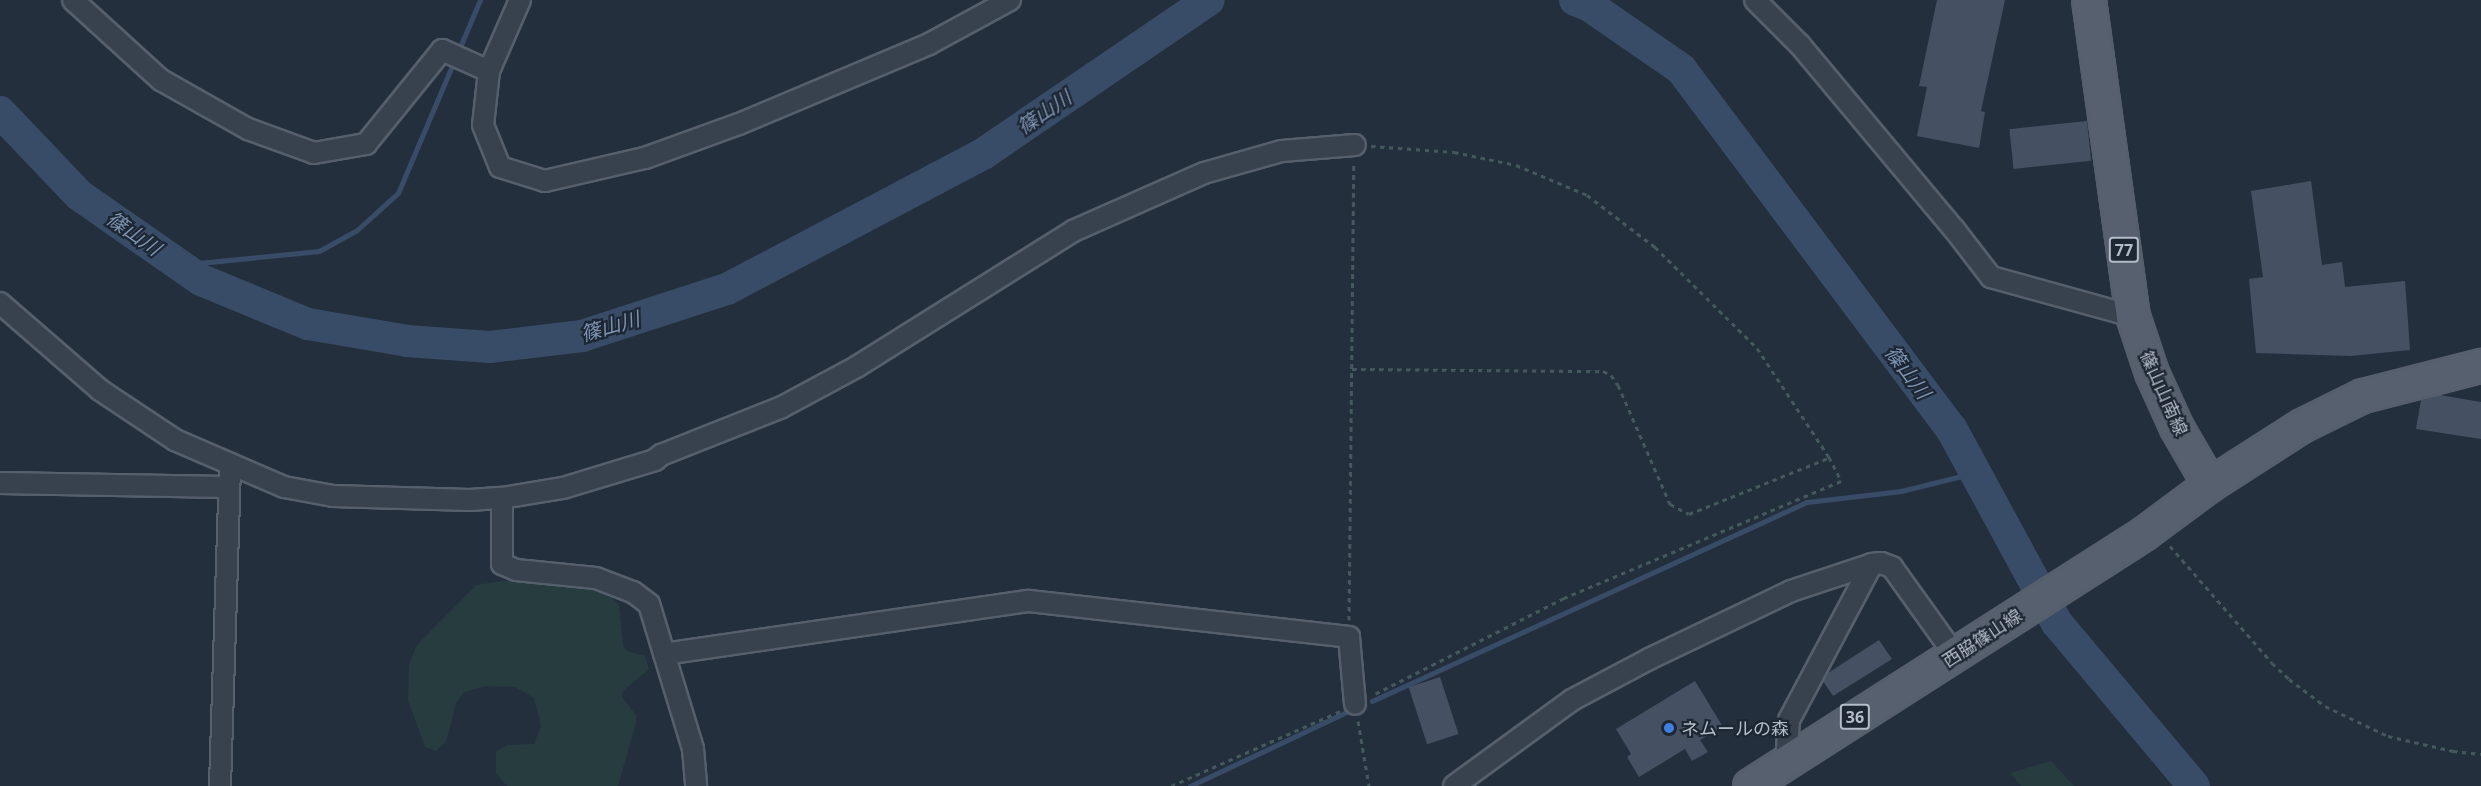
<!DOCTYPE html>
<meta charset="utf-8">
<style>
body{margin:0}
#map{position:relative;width:2481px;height:786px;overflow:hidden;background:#242f3e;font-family:"Noto Sans","Noto Sans JP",sans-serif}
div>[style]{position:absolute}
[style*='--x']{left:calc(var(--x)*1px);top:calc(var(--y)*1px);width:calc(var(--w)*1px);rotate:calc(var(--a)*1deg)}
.green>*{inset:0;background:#263c3f}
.stream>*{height:5px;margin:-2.5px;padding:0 2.5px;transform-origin:2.5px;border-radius:2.5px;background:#394c67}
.river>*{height:32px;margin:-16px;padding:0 16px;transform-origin:16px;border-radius:16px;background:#394c67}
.building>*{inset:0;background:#455162;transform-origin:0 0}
.path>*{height:3px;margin-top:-1.5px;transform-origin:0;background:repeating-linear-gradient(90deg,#44595c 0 4.5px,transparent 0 9px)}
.roads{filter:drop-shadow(2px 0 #565f6c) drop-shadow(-2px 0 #565f6c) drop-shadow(0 2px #565f6c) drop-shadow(0 -2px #565f6c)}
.street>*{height:20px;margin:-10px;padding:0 10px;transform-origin:10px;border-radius:10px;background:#38414e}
.primary>*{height:32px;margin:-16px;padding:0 16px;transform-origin:16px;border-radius:16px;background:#56606e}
.dots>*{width:16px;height:16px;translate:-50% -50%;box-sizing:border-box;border:3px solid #1d2633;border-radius:50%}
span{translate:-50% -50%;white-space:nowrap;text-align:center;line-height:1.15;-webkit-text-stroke:4.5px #1d2633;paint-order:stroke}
.shield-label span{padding:2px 4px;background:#1d2633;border:2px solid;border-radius:4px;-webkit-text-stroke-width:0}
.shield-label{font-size:16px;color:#b4bcc9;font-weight:700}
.street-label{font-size:18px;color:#b4bcc9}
.poi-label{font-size:18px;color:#b4bcc9}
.left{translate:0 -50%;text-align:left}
.water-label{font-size:20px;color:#7c92b1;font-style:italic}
</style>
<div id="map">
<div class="green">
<i style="clip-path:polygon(543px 575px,605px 592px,619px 605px,623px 645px,627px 651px,645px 656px,649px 669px,623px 691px,622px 697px,636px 715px,636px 723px,618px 786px,507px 786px,496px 773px,496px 752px,507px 745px,534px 744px,541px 726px,534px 698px,515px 687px,486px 686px,464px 692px,456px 703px,446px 742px,436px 751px,425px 747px,408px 700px,409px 664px,417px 645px,476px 585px)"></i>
<i style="clip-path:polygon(2051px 761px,2074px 786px,2021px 786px,2010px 773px)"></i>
</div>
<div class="stream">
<i style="--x:179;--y:265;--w:141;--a:-5.7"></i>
<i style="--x:319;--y:251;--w:43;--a:-28.9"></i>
<i style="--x:357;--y:230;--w:55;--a:-42.1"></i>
<i style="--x:398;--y:193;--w:210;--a:-67"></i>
<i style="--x:1372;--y:701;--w:478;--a:-24.6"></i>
<i style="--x:1807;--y:502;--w:95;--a:-6.7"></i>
<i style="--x:1901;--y:491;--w:75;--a:-13.9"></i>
<i style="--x:1190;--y:786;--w:180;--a:-25.3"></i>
</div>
<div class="river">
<i style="--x:1575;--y:0;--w:16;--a:22"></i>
<i style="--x:1590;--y:6;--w:111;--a:34.7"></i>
<i style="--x:1681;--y:69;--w:449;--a:53.1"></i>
<i style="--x:1951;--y:428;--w:222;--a:61.5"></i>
<i style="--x:2057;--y:623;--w:213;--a:50"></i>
<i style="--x:0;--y:112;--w:115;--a:46.4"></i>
<i style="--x:79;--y:195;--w:149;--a:34.9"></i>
<i style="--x:201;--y:280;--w:116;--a:22.4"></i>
<i style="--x:308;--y:324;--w:100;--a:9.7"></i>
<i style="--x:407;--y:341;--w:83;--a:4.1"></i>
<i style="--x:490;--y:347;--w:93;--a:-6.8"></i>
<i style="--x:582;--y:336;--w:152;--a:-18"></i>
<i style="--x:727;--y:289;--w:289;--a:-27.8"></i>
<i style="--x:983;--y:154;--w:273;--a:-34.3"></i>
</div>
<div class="building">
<i style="clip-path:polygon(1937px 0,2005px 0,1981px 111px,1985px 112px,1979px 148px,1917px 136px,1927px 87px,1919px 86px)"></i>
<i style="left:2087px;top:121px;width:40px;height:78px;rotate:84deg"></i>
<i style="clip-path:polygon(2311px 181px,2322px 265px,2342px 262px,2345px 287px,2405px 281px,2410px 350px,2351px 356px,2256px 353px,2249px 279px,2263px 277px,2251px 191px)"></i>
<i style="clip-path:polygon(2440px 395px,2481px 402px,2481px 439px,2416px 429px,2421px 400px)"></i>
<i style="clip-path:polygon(1879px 640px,1892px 659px,1833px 696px,1823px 681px,1828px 673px)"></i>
<i style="left:1440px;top:677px;width:60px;height:33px;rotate:72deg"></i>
<i style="clip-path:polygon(1695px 681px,1723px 727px,1700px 740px,1708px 752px,1692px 761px,1685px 749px,1639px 777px,1627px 757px,1631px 754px,1616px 729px)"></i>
</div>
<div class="path">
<i style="--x:1371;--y:146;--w:83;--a:4.1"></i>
<i style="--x:1454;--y:152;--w:63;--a:11.8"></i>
<i style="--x:1516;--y:165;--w:77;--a:22.9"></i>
<i style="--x:1587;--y:195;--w:86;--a:37.4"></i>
<i style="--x:1655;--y:247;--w:144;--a:44.7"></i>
<i style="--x:1757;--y:348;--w:131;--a:56.6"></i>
<i style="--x:1829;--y:457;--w:27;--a:63"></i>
<i style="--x:1841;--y:481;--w:301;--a:157.1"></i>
<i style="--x:1564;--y:598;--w:214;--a:153.1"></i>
<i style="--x:1352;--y:369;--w:251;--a:0.5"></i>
<i style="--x:1603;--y:371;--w:9;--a:27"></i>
<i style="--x:1611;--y:375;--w:12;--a:55"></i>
<i style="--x:1618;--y:385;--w:130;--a:66.4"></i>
<i style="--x:1670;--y:504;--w:21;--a:28"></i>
<i style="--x:1689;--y:514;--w:150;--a:-21.9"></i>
<i style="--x:2170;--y:546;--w:155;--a:48.9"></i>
<i style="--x:2272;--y:663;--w:23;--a:43"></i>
<i style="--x:2289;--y:679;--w:45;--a:36.9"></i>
<i style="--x:2325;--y:706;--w:70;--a:25.5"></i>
<i style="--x:2388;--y:736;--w:67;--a:13"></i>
<i style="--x:2453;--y:751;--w:28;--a:6"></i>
<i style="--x:1349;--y:620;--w:458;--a:-89.4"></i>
<i style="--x:1358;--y:721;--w:66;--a:80.4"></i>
<i style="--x:1171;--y:786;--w:185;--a:-23.9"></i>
</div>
<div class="roads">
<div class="street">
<i style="--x:73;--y:0;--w:119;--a:42.3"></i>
<i style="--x:161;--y:80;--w:100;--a:29.4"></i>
<i style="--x:248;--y:129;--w:70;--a:20"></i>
<i style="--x:314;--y:153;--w:53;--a:-9.8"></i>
<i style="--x:366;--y:144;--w:121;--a:-51"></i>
<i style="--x:442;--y:50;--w:51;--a:24.1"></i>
<i style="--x:520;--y:0;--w:77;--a:113.6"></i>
<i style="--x:489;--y:71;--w:54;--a:96.3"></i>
<i style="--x:483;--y:125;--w:45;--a:68"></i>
<i style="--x:500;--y:167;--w:47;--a:17.3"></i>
<i style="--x:545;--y:181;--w:103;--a:-13"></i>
<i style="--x:645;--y:158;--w:100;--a:-19.9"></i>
<i style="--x:739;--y:124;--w:206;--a:-22.8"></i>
<i style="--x:929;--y:44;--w:92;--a:-28.5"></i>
<i style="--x:1755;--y:0;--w:64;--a:45"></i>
<i style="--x:1800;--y:45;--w:240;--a:50.1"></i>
<i style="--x:1954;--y:229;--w:61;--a:52.4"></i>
<i style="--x:1991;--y:277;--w:147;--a:15.4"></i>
<i style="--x:0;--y:303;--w:133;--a:41"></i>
<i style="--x:100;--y:390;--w:90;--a:33.7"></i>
<i style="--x:175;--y:440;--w:119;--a:23.3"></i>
<i style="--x:284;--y:487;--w:50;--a:10.4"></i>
<i style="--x:333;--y:496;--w:137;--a:1.7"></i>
<i style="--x:470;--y:500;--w:32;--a:-4"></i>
<i style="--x:502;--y:498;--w:62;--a:-9.3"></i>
<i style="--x:563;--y:488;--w:96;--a:-16.9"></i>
<i style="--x:655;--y:460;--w:8;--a:-40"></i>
<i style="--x:661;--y:455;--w:130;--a:-21.6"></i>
<i style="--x:782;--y:407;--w:86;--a:-28.3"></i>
<i style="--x:858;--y:366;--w:254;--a:-32.1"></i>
<i style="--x:1073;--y:231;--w:143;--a:-23.9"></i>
<i style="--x:1204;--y:173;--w:81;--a:-15.8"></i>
<i style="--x:1282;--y:151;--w:73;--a:-4.7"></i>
<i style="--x:0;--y:483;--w:228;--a:1"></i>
<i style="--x:502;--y:498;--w:66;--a:90"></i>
<i style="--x:502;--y:564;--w:15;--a:23"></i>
<i style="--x:516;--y:570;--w:80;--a:5.7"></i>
<i style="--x:596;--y:578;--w:40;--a:21"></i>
<i style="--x:633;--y:592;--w:20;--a:37"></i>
<i style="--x:649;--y:604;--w:152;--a:73.1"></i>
<i style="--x:693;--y:749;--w:37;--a:85"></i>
<i style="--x:664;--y:654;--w:369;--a:-8.3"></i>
<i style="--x:1029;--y:601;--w:322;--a:6.4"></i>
<i style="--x:1349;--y:637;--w:67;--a:84.9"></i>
<i style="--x:1786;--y:763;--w:43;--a:-86"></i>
<i style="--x:1789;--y:720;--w:177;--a:-62"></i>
<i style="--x:220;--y:786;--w:322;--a:-88.2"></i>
<i style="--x:1454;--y:786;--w:146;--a:-36.1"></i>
<i style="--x:1572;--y:700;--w:87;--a:-28"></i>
<i style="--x:1649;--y:659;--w:157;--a:-25.6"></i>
<i style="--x:1791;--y:591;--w:85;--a:-18.4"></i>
<i style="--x:1872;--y:564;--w:9;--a:-6"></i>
<i style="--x:1881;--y:563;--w:12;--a:20"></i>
<i style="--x:1892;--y:567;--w:108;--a:54.4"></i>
</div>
<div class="primary">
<i style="--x:2089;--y:0;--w:319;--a:82.1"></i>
<i style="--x:2133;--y:316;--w:60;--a:71.6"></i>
<i style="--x:2152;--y:373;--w:60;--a:65.6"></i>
<i style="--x:2177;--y:428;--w:66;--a:59.9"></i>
<i style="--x:1750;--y:786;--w:468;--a:-32.6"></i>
<i style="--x:2144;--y:534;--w:82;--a:-36.6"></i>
<i style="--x:2210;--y:485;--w:109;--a:-32.7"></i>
<i style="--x:2302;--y:426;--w:68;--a:-26.2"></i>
<i style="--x:2363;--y:396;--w:122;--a:-14.3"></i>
</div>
</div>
<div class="dots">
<i style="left:1669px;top:728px;background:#3f7fe0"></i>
</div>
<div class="shield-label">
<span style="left:2124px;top:250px">77</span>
<span style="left:1855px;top:717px">36</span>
</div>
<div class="street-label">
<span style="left:2164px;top:393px;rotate:66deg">篠山山南線</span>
<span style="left:1982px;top:638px;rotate:-33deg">西脇篠山線</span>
</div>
<div class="poi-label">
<span class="left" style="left:1681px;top:728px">ネムールの森</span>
</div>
<div class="water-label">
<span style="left:1044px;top:112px;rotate:-34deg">篠山川</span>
<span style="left:134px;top:233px;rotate:35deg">篠山川</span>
<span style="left:610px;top:326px;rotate:-16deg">篠山川</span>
<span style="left:1908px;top:372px;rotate:53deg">篠山川</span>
</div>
</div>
